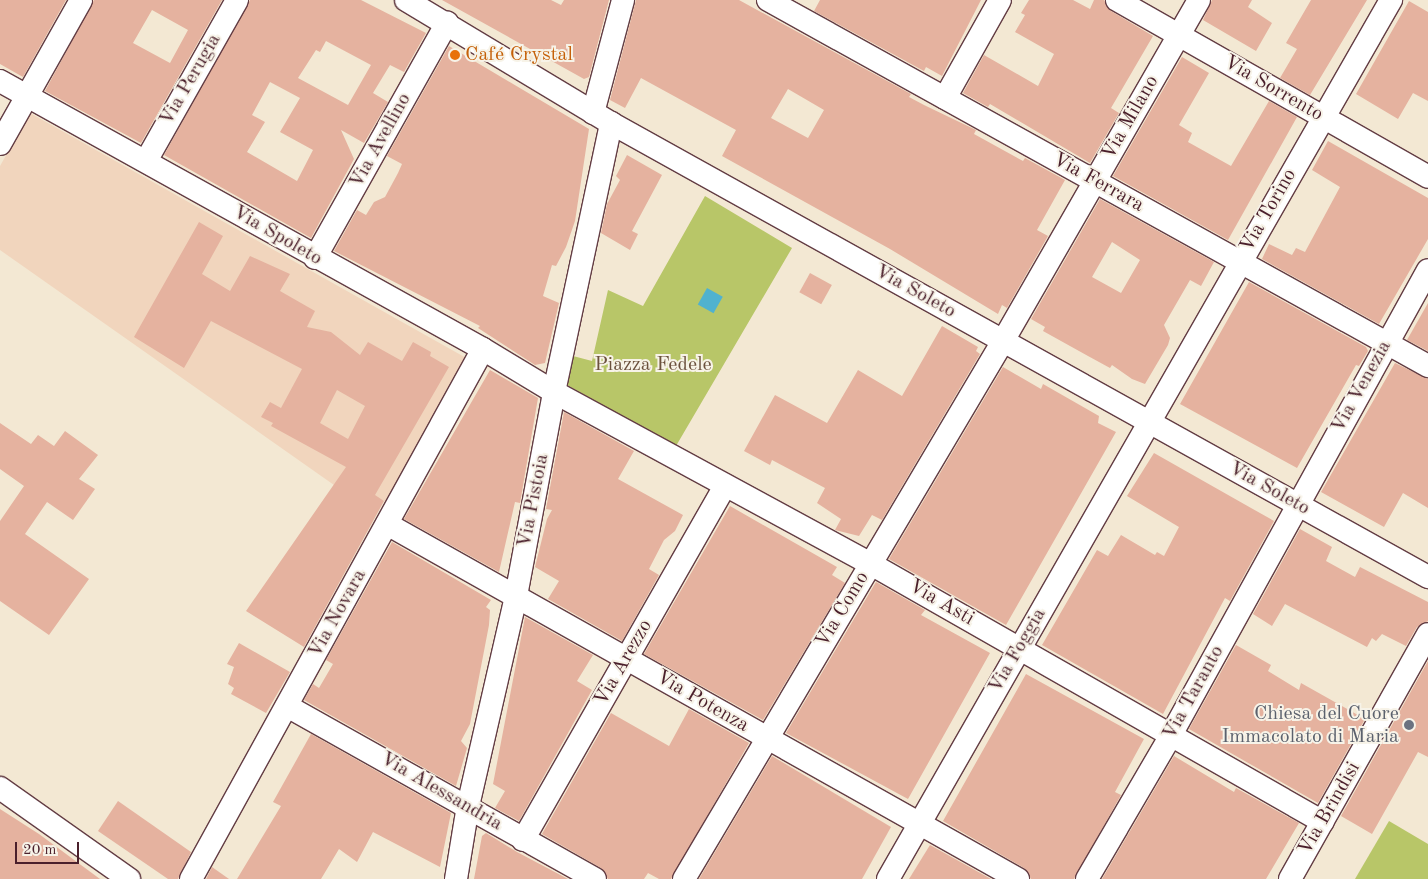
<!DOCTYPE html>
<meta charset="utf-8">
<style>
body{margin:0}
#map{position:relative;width:1428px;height:879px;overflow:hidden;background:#f3e8d3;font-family:"Old Standard TT",serif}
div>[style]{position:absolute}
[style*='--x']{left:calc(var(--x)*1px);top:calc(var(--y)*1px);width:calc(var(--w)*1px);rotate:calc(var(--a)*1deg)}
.built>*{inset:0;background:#f1d5bd}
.green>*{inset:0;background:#b8c668}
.water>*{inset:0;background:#50b2cf;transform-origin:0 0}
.building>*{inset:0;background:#e5b29f;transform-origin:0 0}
.roads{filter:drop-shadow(1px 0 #633d44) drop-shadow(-1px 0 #633d44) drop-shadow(0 1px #633d44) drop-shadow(0 -1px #633d44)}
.minor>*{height:22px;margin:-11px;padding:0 11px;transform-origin:11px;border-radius:11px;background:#fff}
.dots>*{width:14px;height:14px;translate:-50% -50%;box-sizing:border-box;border:2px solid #f7f3e8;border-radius:50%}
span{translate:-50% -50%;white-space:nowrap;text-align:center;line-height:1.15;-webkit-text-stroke:4px #f7f3e8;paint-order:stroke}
.food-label{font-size:20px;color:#c56008}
.left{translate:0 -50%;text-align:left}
.street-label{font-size:20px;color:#4a1f2b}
.park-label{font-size:20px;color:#6b513d}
.worship-label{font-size:20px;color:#5b616d}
.right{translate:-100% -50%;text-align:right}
.scale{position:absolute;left:15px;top:842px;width:64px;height:22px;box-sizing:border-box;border:2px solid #4a1f2b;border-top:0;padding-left:6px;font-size:15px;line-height:18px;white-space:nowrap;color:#4a1f2b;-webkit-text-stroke:4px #f7f3e8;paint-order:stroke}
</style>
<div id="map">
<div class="built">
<i style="clip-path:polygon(30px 113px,468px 359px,386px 502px,371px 494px,334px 485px,0 250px,0 166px)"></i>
</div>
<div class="green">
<i style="clip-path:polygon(705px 196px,792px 248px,676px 446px,567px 385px,573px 356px,592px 361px,608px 290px,643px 306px)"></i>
<i style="clip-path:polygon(1389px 821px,1428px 844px,1428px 879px,1355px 879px)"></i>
</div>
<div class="water">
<i style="left:707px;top:288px;width:18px;height:19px;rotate:29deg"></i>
</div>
<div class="building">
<i style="clip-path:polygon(0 0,66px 0,23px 77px,0 64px)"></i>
<i style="clip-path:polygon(evenodd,94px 0,222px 0,141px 143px,45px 91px,94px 0,152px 10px,188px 30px,170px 63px,133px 43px,152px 10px)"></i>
<i style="clip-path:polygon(evenodd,250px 0,361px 0,426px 33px,404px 72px,390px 65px,373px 93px,388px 102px,364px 143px,341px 130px,354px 159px,311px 238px,164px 155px,250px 0,326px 41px,371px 65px,348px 105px,298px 78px,316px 50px,320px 52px,326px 41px,250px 0,270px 82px,300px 98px,280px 132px,313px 150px,297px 181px,247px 152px,265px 122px,252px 115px,270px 82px)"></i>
<i style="clip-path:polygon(442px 0,551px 0,561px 5px,564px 0,609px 0,589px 77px,584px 79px)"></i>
<i style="clip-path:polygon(evenodd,636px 0,739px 0,911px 94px,909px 97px,924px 105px,976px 130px,974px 134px,1023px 161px,1025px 158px,1065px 180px,1037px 230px,1048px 236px,1007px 308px,1002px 305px,998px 314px,890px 249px,722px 156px,736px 130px,641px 78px,625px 108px,610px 100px,636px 0,788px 89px,824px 110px,808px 138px,771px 118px,788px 89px)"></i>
<i style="clip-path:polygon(820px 0,981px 0,942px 76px,926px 67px,924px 71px,814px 11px)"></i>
<i style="clip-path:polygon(1029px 0,1073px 0,1090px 9px,1094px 0,1104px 0,1111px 11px,1153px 36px,1111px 108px,1119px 113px,1090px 163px,990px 104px,988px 107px,963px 93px,984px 55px,1038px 86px,1054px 54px,1015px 32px,1025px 15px,1021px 13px)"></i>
<i style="clip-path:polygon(1212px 0,1252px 0,1248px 7px,1272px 23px,1256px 51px,1203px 20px)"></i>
<i style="clip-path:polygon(1311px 0,1367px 0,1310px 95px,1280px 78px,1297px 49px,1286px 43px)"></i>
<i style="clip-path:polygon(1409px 1px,1428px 12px,1428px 101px,1413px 93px,1398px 119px,1356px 94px)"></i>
<i style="clip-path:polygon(449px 46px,589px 129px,575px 221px,566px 247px,556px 266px,552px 265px,543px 296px,559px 303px,545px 363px,535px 365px,478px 328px,480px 326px,334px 251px,357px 210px,366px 215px,374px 202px,385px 197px,398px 173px,402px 164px,387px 156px)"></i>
<i style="clip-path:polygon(1182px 57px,1209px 73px,1179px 125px,1192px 133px,1188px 142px,1231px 166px,1269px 101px,1297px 117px,1228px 240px,1113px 176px)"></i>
<i style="clip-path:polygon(1328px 141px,1428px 198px,1428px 239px,1379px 324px,1262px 259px,1269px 244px,1292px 255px,1296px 248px,1305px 252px,1340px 187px,1312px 170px)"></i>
<i style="clip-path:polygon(627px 155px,662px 175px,632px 231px,638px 234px,630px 250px,601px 233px,607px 204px,620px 180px,616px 176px)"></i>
<i style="clip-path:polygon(evenodd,1100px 199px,1214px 262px,1201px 286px,1190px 280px,1164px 325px,1170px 338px,1168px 345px,1145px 384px,1132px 379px,1112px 365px,1110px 368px,1088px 356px,1043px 331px,1045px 327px,1031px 319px,1100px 199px,1112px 242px,1140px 260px,1121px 293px,1092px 277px,1112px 242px)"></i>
<i style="clip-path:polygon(evenodd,199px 222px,223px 236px,202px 274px,230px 291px,250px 256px,290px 274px,280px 291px,315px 311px,307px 327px,331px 332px,360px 355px,368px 342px,402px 361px,413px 342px,431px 352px,430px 356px,449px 367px,375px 495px,384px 501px,304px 647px,246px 611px,346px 467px,271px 426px,273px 423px,261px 417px,270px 402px,281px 408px,302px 369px,211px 321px,184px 368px,134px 337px,199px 222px,337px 390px,365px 406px,348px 439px,320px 423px,337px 390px)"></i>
<i style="left:810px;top:273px;width:25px;height:22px;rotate:29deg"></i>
<i style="clip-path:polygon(1249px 282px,1366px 347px,1368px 351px,1359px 366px,1356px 365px,1297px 468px,1180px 404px)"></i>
<i style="clip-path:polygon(1428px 303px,1428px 351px,1407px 340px)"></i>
<i style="clip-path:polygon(942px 326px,978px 347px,976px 351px,980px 354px,882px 520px,872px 515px,859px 536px,835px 530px,841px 519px,817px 503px,825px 488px,772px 460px,770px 465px,744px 451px,775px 395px,827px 423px,858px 370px,902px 396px)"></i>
<i style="clip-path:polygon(1395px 363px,1428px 379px,1428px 508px,1403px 493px,1384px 527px,1321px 492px)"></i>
<i style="clip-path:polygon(1003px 367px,1041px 389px,1043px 384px,1099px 416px,1098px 423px,1116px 432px,1006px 625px,889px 559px)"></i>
<i style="clip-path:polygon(490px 370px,538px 398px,520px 503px,515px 502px,499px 572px,404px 519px)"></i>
<i style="clip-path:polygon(564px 412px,634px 451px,618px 479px,683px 515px,675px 531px,664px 540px,649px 569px,659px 575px,622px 641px,548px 599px,559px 581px,535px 567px,547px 519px,552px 510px,546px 509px)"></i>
<i style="clip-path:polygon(0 423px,31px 444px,38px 435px,54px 446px,65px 431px,98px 455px,79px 479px,95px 489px,73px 520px,47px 502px,25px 534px,89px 579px,49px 635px,0 601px,0 521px,24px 486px,0 469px)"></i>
<i style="clip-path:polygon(1154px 453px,1274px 521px,1230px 601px,1225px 598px,1163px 714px,1042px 645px,1097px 550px,1108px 556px,1121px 535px,1155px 555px,1157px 552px,1164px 556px,1179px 527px,1127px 496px)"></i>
<i style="clip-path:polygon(730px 506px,837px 567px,832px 575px,845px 583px,763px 720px,644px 654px)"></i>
<i style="clip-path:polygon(1300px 529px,1332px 547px,1326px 561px,1355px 577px,1360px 567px,1428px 602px,1428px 621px,1417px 627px,1406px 646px,1382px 634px,1376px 641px,1372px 638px,1367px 647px,1285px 604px,1272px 626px,1253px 614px)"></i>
<i style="clip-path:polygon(392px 542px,491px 600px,486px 607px,490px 610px,489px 625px,470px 724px,461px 741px,467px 748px,456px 786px,304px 700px,313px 684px,319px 688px,333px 664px,326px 660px)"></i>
<i style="clip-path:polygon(876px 582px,925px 610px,921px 615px,990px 653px,908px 799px,786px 733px)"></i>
<i style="clip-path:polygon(525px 617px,593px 655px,577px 681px,592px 690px,519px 821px,495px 808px,505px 791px,493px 784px)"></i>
<i style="clip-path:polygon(239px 643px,290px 672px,266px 713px,231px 694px,234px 688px,228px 684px,234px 667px,227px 664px)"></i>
<i style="clip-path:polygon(1236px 645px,1271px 665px,1268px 671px,1299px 690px,1301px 683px,1365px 719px,1318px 803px,1189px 729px)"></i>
<i style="clip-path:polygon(1428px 661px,1428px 757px,1418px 752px,1372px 834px,1341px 816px)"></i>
<i style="clip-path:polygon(1026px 674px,1144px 739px,1115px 792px,1121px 795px,1074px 879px,1031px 879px,1024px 868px,943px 821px)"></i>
<i style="clip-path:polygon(689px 709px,749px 743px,671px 879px,659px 879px,648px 873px,644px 879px,608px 879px,601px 868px,542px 834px,611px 713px,669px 746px)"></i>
<i style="clip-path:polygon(311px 734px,451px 813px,440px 867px,373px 832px,357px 862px,339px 849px,321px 879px,237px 879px,281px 806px,273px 802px)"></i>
<i style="clip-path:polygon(772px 756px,891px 827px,862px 879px,699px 879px)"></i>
<i style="clip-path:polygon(1174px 756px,1234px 792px,1236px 788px,1299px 823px,1266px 879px,1102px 879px)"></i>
<i style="clip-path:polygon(118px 801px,191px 852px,178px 879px,168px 879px,98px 831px)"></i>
<i style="clip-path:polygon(0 809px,39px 834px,100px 879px,0 879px)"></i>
<i style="clip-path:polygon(486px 833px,517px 852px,568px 879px,474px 879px,482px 836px)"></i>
<i style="clip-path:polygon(930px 845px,991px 879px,909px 879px)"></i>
<i style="clip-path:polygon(212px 867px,229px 879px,206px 879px)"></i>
</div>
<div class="roads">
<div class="minor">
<i style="--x:406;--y:0;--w:239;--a:31"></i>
<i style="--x:611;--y:123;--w:935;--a:29.06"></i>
<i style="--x:768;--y:0;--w:755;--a:29.01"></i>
<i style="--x:1117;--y:0;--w:358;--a:29.6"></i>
<i style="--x:0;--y:81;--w:552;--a:29.02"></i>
<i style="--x:483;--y:349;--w:83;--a:31.2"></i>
<i style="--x:554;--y:392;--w:361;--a:28.5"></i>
<i style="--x:871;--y:564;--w:520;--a:29.72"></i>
<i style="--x:945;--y:98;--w:112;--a:-60.7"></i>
<i style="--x:593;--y:113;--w:117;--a:-75.1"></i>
<i style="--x:0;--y:144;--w:165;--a:-60.6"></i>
<i style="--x:146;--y:161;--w:185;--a:-60.5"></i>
<i style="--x:315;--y:258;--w:270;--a:-60.7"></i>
<i style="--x:387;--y:524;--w:724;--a:29.36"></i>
<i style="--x:287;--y:706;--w:353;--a:29.3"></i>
<i style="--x:0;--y:788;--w:158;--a:35.2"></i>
<i style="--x:523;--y:840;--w:408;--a:-60.3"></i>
<i style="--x:191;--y:879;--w:605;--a:-61.15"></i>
<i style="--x:456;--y:879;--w:74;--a:-80.7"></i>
<i style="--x:468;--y:806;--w:215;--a:-77.1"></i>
<i style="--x:516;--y:596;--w:208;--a:-79.4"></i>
<i style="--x:554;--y:392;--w:275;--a:-78"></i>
<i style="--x:684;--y:879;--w:625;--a:-59.33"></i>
<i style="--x:1003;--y:341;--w:393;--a:-60.1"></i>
<i style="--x:888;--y:879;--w:1013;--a:-60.22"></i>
<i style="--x:1087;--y:879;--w:167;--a:-59.7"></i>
<i style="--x:1171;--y:735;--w:531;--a:-61.07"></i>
<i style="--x:1290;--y:879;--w:281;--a:-60.6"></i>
</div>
</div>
<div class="dots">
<i style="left:455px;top:55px;background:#e8710a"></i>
<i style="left:1409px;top:725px;background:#6b7280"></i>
</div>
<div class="food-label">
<span class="left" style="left:465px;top:55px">Café Crystal</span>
</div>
<div class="street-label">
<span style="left:191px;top:80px;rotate:-60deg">Via Perugia</span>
<span style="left:1273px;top:89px;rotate:30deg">Via Sorrento</span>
<span style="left:1131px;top:118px;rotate:-60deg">Via Milano</span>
<span style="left:381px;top:141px;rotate:-61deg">Via Avellino</span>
<span style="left:1098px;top:183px;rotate:29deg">Via Ferrara</span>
<span style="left:1269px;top:211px;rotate:-60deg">Via Torino</span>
<span style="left:277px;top:236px;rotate:30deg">Via Spoleto</span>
<span style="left:915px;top:292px;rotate:29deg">Via Soleto</span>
<span style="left:1362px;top:387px;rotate:-61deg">Via Venezia</span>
<span style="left:1269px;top:489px;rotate:29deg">Via Soleto</span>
<span style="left:534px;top:501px;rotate:-79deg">Via Pistoia</span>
<span style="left:941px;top:603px;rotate:30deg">Via Asti</span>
<span style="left:843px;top:610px;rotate:-59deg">Via Como</span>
<span style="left:338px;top:614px;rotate:-61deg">Via Novara</span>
<span style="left:1018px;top:651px;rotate:-60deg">Via Foggia</span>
<span style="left:624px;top:663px;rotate:-60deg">Via Arezzo</span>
<span style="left:1194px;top:693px;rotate:-61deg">Via Taranto</span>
<span style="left:702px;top:702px;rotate:30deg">Via Potenza</span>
<span style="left:441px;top:792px;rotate:30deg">Via Alessandria</span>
<span style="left:1330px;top:809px;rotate:-60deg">Via Brindisi</span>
</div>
<div class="park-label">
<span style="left:653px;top:365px">Piazza Fedele</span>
</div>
<div class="worship-label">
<span class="right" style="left:1399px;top:726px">Chiesa del Cuore<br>Immacolato di Maria</span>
</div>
<div class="scale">20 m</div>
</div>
